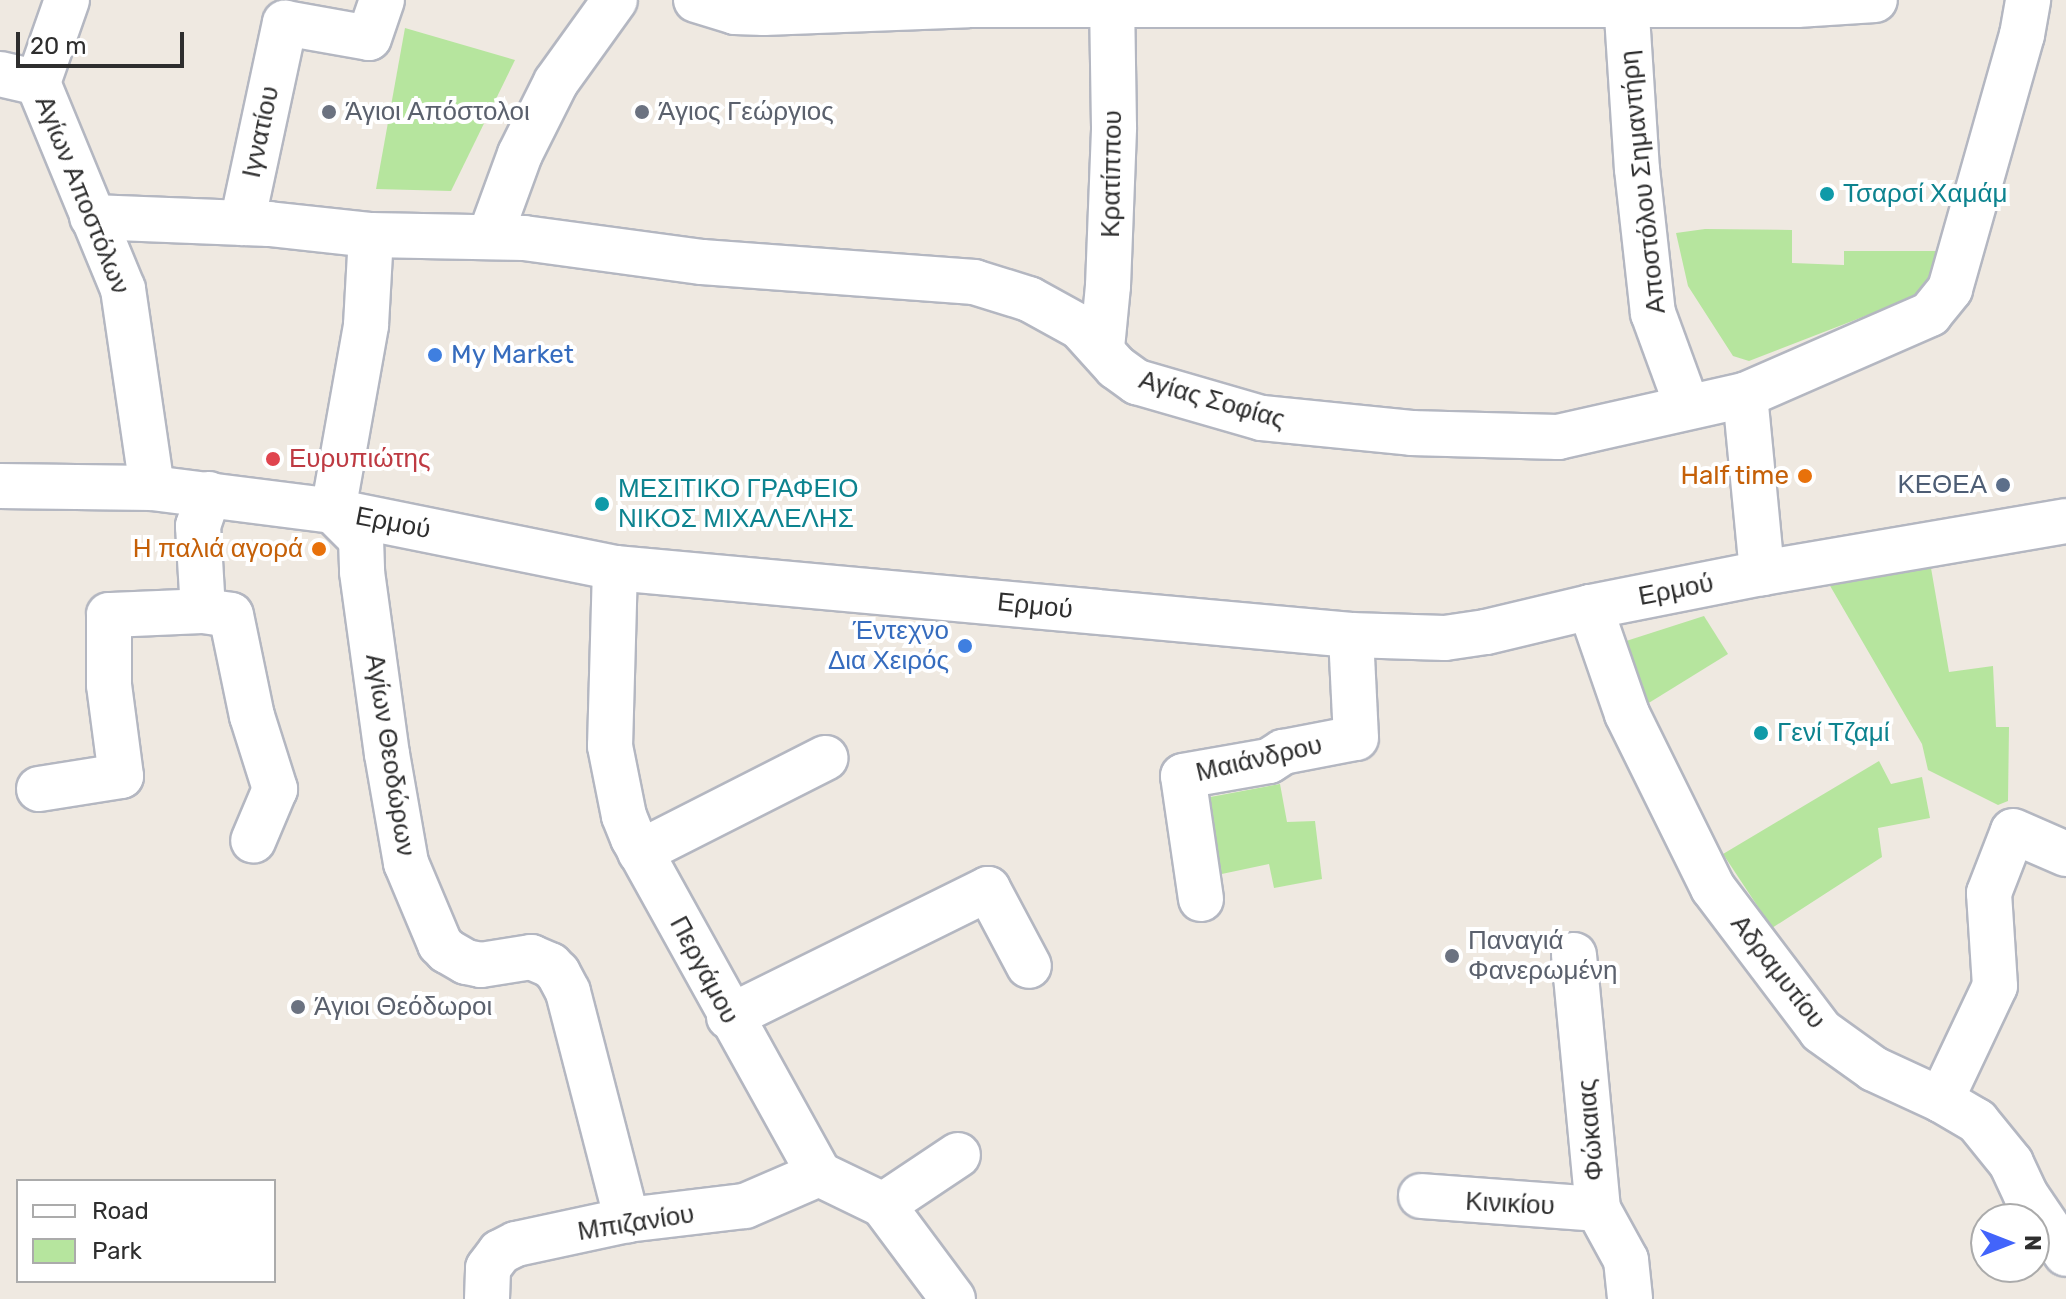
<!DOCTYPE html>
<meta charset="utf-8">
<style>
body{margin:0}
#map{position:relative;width:2066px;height:1299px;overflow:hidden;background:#efe9e1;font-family:Rubik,sans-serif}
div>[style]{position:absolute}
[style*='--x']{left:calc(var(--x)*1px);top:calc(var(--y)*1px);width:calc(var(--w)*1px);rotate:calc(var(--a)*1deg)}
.green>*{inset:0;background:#b6e59e}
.roads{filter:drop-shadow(2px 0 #b4b7c1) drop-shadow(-2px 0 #b4b7c1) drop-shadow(0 2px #b4b7c1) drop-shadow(0 -2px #b4b7c1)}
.pedestrian>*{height:44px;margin:-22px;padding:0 22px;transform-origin:22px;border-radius:22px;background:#fff}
.minor>*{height:44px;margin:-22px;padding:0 22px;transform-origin:22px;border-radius:22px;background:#fff}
.dots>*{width:22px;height:22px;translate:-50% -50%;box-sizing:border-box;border:4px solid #fff;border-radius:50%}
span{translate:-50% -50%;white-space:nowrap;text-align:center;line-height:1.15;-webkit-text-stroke:8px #fff;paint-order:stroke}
.worship-label{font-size:26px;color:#5b616d}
.left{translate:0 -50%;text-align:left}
.street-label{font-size:26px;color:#2e2e2e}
.culture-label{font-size:26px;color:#0d838f}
.shop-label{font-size:26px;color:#366cbe}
.right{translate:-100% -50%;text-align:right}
.health-label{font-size:26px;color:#be3a42}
.food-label{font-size:26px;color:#c56008}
.service-label{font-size:26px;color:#4e5e75}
.legend{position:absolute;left:16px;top:1179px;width:260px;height:104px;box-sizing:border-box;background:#fff;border:2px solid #ababab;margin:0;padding:10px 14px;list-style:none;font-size:24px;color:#2e2e2e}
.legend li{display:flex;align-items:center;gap:16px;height:40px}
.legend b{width:40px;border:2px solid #ababab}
.north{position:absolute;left:1970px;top:1203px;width:80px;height:80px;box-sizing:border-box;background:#fff;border:2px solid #ababab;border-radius:50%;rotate:90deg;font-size:22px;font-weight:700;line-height:32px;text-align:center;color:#2e2e2e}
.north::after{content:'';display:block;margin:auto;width:28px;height:36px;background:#4264fb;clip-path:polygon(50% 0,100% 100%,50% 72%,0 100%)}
.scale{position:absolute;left:16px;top:32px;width:168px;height:36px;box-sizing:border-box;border:4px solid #2e2e2e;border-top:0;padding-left:10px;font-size:24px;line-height:28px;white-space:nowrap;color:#2e2e2e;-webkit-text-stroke:6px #fff;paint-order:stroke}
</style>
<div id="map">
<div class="green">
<i style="clip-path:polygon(405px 28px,515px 60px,451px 191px,376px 189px)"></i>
<i style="clip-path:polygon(1705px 229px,1792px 230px,1792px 263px,1844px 265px,1844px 251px,1944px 251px,1935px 289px,1749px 361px,1733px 356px,1688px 286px,1676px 233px)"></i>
<i style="clip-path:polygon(1931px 568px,1949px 672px,1993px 666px,1996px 727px,2009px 727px,2008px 801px,1998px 805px,1928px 770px,1922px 744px,1829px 584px)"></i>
<i style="clip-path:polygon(1704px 616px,1728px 654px,1639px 709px,1623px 642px)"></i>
<i style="clip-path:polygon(1879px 761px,1891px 784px,1922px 777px,1930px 818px,1878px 828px,1882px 857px,1772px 928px,1723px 854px)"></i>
<i style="clip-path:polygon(1280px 784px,1287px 822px,1315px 821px,1322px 879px,1274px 888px,1269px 864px,1217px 875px,1205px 798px)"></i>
</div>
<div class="roads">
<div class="pedestrian">
<i style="--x:242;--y:223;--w:205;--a:-77.9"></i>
<i style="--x:285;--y:23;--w:85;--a:10.1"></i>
<i style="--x:369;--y:38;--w:40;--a:-71.1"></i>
<i style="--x:333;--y:511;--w:288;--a:11.4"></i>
<i style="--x:615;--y:568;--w:739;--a:5.2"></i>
<i style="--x:1351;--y:635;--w:94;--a:1.8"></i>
<i style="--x:1445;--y:638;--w:41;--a:-8.3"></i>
<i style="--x:1486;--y:632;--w:107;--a:-13.5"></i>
<i style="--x:1762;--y:573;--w:308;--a:-9.7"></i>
</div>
<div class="minor">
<i style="--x:67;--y:0;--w:88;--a:109.3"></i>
<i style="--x:38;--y:83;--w:223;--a:67.6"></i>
<i style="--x:123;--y:289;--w:201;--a:81.7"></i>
<i style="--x:696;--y:0;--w:41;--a:17.1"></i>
<i style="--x:735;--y:12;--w:29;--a:2"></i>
<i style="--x:764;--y:13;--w:204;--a:-2.2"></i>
<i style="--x:968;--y:5;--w:829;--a:0"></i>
<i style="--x:1797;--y:5;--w:78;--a:-3.7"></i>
<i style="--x:1626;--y:0;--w:169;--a:86.3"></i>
<i style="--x:1637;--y:169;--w:145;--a:83.7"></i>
<i style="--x:1653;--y:313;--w:99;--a:69.9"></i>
<i style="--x:0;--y:74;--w:39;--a:13"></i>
<i style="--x:92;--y:217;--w:177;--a:2.3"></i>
<i style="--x:269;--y:224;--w:103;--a:6.2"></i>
<i style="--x:371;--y:235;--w:153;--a:1.1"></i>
<i style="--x:524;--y:238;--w:180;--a:7.7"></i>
<i style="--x:702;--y:262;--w:273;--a:4.2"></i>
<i style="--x:974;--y:282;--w:58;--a:17.2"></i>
<i style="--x:1029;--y:299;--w:58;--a:28.8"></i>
<i style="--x:1080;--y:327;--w:54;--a:48"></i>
<i style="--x:1116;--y:367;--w:26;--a:36"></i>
<i style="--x:1137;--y:382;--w:130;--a:16.1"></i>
<i style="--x:1262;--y:418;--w:150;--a:5.7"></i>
<i style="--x:1411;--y:433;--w:147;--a:1.6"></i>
<i style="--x:1558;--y:437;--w:192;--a:-12.7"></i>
<i style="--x:1745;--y:395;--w:202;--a:-23.6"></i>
<i style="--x:1930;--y:314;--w:32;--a:-51"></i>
<i style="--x:1950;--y:289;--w:264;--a:-74.2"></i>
<i style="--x:2022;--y:35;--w:36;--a:-80"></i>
<i style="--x:490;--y:236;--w:87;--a:-69.9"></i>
<i style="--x:520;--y:154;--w:80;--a:-63.4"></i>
<i style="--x:556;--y:82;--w:101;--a:-54.3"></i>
<i style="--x:1102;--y:348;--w:62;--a:-84.5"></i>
<i style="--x:1108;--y:286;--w:159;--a:-87.8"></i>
<i style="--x:1114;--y:127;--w:127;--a:-90.9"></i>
<i style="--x:1745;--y:395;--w:179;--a:84.5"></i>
<i style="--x:1762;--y:573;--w:175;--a:168.8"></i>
<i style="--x:1590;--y:607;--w:113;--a:70.9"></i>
<i style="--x:1627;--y:714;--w:194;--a:63.7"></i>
<i style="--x:1713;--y:888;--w:179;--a:52.9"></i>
<i style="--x:1821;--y:1031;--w:65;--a:35.6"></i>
<i style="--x:1874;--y:1069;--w:74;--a:24.8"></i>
<i style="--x:1941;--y:1100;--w:42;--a:30.3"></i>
<i style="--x:1977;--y:1121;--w:54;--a:51"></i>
<i style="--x:2011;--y:1163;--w:35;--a:65"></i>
<i style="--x:2026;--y:1195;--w:71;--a:55.9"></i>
<i style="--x:0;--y:486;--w:152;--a:0.8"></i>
<i style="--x:152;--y:488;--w:182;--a:7.2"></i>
<i style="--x:209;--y:494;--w:34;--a:109"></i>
<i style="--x:198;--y:526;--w:85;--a:86.6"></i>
<i style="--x:203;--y:611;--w:28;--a:8"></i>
<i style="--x:231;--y:615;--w:103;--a:78.3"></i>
<i style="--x:252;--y:716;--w:77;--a:72.5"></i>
<i style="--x:275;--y:789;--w:56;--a:112.9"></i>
<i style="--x:333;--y:511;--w:40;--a:45"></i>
<i style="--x:361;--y:539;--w:33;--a:88"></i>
<i style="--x:362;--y:572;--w:184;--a:82.2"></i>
<i style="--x:387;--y:754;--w:111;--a:80.1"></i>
<i style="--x:406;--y:863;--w:88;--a:67.2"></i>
<i style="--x:440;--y:944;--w:10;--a:45"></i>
<i style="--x:447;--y:951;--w:22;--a:30"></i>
<i style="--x:466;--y:962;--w:15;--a:11"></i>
<i style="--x:481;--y:965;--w:51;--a:-9.1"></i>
<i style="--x:531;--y:957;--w:21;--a:23"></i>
<i style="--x:550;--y:965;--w:11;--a:45"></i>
<i style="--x:558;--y:973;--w:21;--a:62"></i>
<i style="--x:568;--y:992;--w:236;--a:75.5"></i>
<i style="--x:333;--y:511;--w:189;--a:-79.9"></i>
<i style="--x:366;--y:325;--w:90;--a:-86.8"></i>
<i style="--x:615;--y:568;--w:178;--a:91.6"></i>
<i style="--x:610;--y:746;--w:71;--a:78.7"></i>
<i style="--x:624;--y:816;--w:24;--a:68"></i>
<i style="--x:633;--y:838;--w:384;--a:61"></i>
<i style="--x:819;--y:1174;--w:71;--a:25.8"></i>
<i style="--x:883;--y:1205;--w:117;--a:53.3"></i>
<i style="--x:39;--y:789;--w:83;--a:-9"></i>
<i style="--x:121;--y:776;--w:92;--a:-97.5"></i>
<i style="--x:109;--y:685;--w:70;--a:-90"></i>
<i style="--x:109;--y:615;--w:94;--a:-2.4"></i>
<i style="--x:640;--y:852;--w:208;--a:-26.9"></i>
<i style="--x:1201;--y:899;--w:124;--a:-98.3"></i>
<i style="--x:1183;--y:776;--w:87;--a:-9.9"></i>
<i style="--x:1269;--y:761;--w:17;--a:-33"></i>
<i style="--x:1283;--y:752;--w:74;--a:-10.9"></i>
<i style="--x:1356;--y:738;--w:103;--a:-92.8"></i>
<i style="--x:1574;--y:955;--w:255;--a:84.6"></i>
<i style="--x:1598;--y:1209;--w:58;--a:61.2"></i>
<i style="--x:1626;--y:1260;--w:39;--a:84"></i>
<i style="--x:729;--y:1017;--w:289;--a:-26.3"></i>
<i style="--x:988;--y:889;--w:87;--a:62"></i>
<i style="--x:1941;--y:1100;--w:126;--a:-64.7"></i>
<i style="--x:1995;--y:986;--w:93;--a:-93.7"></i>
<i style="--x:1989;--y:893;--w:66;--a:-68.8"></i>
<i style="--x:2013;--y:831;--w:58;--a:23.5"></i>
<i style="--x:1421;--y:1196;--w:177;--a:4.2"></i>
<i style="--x:883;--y:1205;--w:90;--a:-33.7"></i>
<i style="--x:487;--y:1299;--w:31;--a:-88"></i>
<i style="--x:488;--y:1268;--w:20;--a:-53"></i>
<i style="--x:500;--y:1252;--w:18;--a:-27"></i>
<i style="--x:516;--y:1244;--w:114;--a:-12.2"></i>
<i style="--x:627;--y:1220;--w:119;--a:-6.8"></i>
<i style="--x:745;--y:1206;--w:81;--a:-23.4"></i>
</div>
</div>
<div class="dots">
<i style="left:329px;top:112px;background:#6b7280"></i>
<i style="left:642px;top:112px;background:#6b7280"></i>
<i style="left:1827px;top:194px;background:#0f9aa8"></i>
<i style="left:435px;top:355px;background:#3f7fe0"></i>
<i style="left:273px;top:459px;background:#e0444e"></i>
<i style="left:1805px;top:476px;background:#e8710a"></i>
<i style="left:2003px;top:485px;background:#5c6f8a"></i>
<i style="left:602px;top:504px;background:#0f9aa8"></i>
<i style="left:319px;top:549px;background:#e8710a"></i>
<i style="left:965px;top:646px;background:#3f7fe0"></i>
<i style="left:1761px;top:733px;background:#0f9aa8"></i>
<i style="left:1452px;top:956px;background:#6b7280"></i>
<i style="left:298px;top:1007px;background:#6b7280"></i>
</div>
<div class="worship-label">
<span class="left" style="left:345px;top:112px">Άγιοι Απόστολοι</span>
<span class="left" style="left:658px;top:112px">Άγιος Γεώργιος</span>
<span class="left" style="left:1468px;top:956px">Παναγιά<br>Φανερωμένη</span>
<span class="left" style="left:314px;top:1007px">Άγιοι Θεόδωροι</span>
</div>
<div class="street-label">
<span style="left:261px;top:132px;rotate:-78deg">Ιγνατίου</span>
<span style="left:1112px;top:174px;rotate:-89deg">Κρατίππου</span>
<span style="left:1643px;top:182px;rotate:-96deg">Αποστόλου Σημαντήρη</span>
<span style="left:82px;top:195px;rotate:68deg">Αγίων Αποστόλων</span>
<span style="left:1212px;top:400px;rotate:16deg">Αγίας Σοφίας</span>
<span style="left:393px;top:523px;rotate:11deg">Ερμού</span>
<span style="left:1676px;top:590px;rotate:-11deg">Ερμού</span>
<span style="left:1035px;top:606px;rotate:6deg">Ερμού</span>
<span style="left:390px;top:755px;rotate:81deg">Αγίων Θεοδώρων</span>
<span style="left:1259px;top:759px;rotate:-13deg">Μαιάνδρου</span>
<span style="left:704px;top:970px;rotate:62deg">Περγάμου</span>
<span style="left:1778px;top:972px;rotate:52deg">Αδραμυτίου</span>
<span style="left:1591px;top:1130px;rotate:-95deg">Φώκαιας</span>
<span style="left:1510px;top:1204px;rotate:3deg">Κινικίου</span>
<span style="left:636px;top:1223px;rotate:-9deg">Μπιζανίου</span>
</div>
<div class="culture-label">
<span class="left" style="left:1843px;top:194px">Τσαρσί Χαμάμ</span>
<span class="left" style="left:618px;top:504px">ΜΕΣΙΤΙΚΟ ΓΡΑΦΕΙΟ<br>ΝΙΚΟΣ ΜΙΧΑΛΕΛΗΣ</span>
<span class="left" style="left:1777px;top:733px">Γενί Τζαμί</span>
</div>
<div class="shop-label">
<span class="left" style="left:451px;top:355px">My Market</span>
<span class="right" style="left:949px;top:646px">Έντεχνο<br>Δια Χειρός</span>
</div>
<div class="health-label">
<span class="left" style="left:289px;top:459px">Ευρυπιώτης</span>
</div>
<div class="food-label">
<span class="right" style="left:1789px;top:476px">Half time</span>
<span class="right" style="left:303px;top:549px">Η παλιά αγορά</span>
</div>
<div class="service-label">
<span class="right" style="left:1987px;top:485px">ΚΕΘΕΑ</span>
</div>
<ul class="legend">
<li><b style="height:10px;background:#fff"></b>Road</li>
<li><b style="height:22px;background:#b6e59e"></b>Park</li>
</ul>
<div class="north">N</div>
<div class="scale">20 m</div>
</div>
